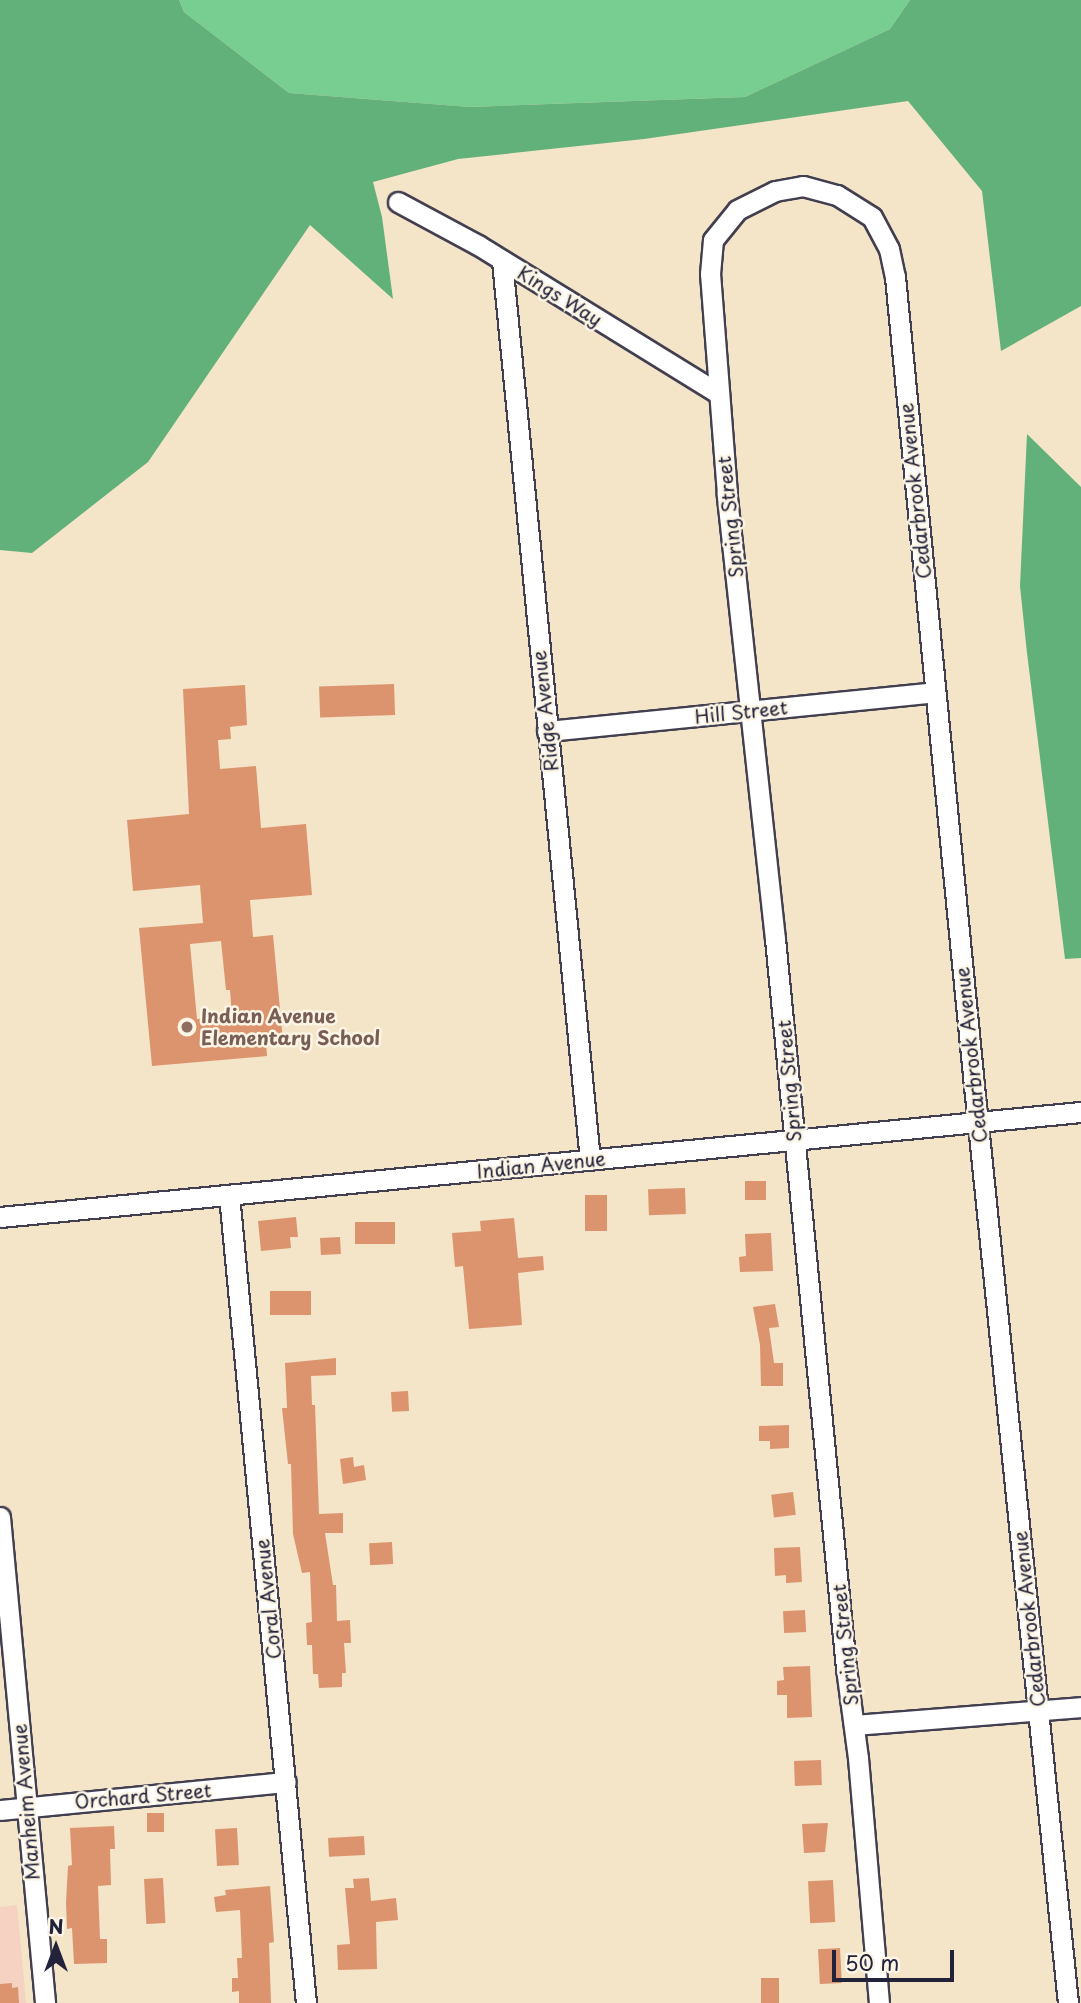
<!DOCTYPE html>
<style>
body{margin:0}
#map{position:relative;width:1081px;height:2003px;overflow:hidden;background:#f4e4c8;font-family:"Playpen Sans",sans-serif}
div>[style]{position:absolute}
[style*='--x']{left:calc(var(--x)*1px);top:calc(var(--y)*1px);width:calc(var(--w)*1px);rotate:calc(var(--a)*1deg)}
.built>*{inset:0;background:#f5d2c2}
.green>*{inset:0;background:#78cd90}
.forest>*{inset:0;background:#62b07a}
.building>*{inset:0;background:#dc946e;transform-origin:0 0}
.roads{filter:drop-shadow(2px 0 #423f50) drop-shadow(-2px 0 #423f50) drop-shadow(0 2px #423f50) drop-shadow(0 -2px #423f50)}
.minor>*{height:19px;margin:-9.5px;padding:0 9.5px;transform-origin:9.5px;border-radius:9.5px;background:#fff}
.dots>*{width:19px;height:19px;translate:-50% -50%;box-sizing:border-box;border:4px solid #fcf5e5;border-radius:50%}
span{translate:-50% -50%;white-space:nowrap;text-align:center;line-height:1.15;-webkit-text-stroke:5px #fcf5e5;paint-order:stroke}
.street-label{font-size:19px;color:#22223b}
.education-label{font-size:19px;color:#785e54;font-weight:700}
.left{translate:0 -50%;text-align:left}
.north{position:absolute;left:21px;top:1912px;width:70px;height:70px;-webkit-text-stroke:5px #fcf5e5;paint-order:stroke;rotate:0deg;font-size:19px;font-weight:700;line-height:28px;text-align:center;color:#22223b}
.north::after{content:'';display:block;margin:auto;width:24px;height:32px;background:#22223b;clip-path:polygon(50% 0,100% 100%,50% 72%,0 100%)}
.scale{position:absolute;left:832px;top:1950px;width:122px;height:32px;box-sizing:border-box;border:4px solid #22223b;border-top:0;padding-left:9px;font-size:21px;line-height:24px;white-space:nowrap;color:#22223b;-webkit-text-stroke:5px #fcf5e5;paint-order:stroke}
</style>
<div id="map">
<div class="built">
<i style="clip-path:polygon(17px 1905px,26px 2003px,0 2003px,0 1907px)"></i>
</div>
<div class="green">
<i style="clip-path:polygon(179px 0,910px 0,890px 29px,745px 97px,470px 107px,289px 93px,184px 12px)"></i>
</div>
<div class="forest">
<i style="clip-path:polygon(0 0,179px 0,184px 12px,289px 93px,470px 107px,745px 97px,890px 29px,910px 0,1081px 0,1081px 306px,1001px 351px,982px 191px,908px 101px,644px 139px,458px 159px,373px 182px,382px 217px,393px 299px,310px 225px,148px 462px,32px 553px,0 550px)"></i>
<i style="clip-path:polygon(1027px 434px,1081px 487px,1081px 958px,1065px 959px,1027px 653px,1020px 586px)"></i>
</div>
<div class="building">
<i style="left:394px;top:684px;width:31px;height:75px;rotate:88deg"></i>
<i style="clip-path:polygon(evenodd,245px 685px,247px 725px,230px 727px,231px 739px,218px 740px,220px 769px,256px 766px,261px 828px,306px 824px,312px 895px,250px 900px,253px 937px,273px 935px,283px 1041px,266px 1043px,267px 1056px,152px 1066px,139px 928px,203px 923px,200px 885px,133px 891px,127px 820px,189px 814px,183px 689px,245px 685px,221px 941px,226px 990px,230px 990px,232px 1016px,197px 1019px,190px 944px,221px 941px)"></i>
<i style="left:745px;top:1181px;width:21px;height:19px"></i>
<i style="left:685px;top:1188px;width:26px;height:37px;rotate:88deg"></i>
<i style="left:585px;top:1195px;width:22px;height:36px"></i>
<i style="clip-path:polygon(296px 1217px,298px 1237px,290px 1237px,291px 1248px,261px 1251px,258px 1221px)"></i>
<i style="clip-path:polygon(514px 1218px,518px 1258px,543px 1256px,544px 1270px,518px 1273px,522px 1325px,469px 1329px,463px 1266px,455px 1267px,452px 1233px,481px 1231px,480px 1221px)"></i>
<i style="left:395px;top:1222px;width:22px;height:40px;rotate:90deg"></i>
<i style="clip-path:polygon(771px 1233px,773px 1271px,740px 1272px,739px 1257px,746px 1256px,745px 1234px)"></i>
<i style="left:340px;top:1237px;width:17px;height:20px;rotate:87deg"></i>
<i style="left:311px;top:1291px;width:24px;height:41px;rotate:90deg"></i>
<i style="clip-path:polygon(775px 1304px,779px 1327px,769px 1328px,774px 1363px,783px 1363px,783px 1386px,761px 1386px,760px 1345px,753px 1307px)"></i>
<i style="clip-path:polygon(336px 1358px,336px 1375px,311px 1376px,312px 1405px,315px 1405px,319px 1514px,343px 1513px,343px 1533px,325px 1533px,333px 1585px,336px 1585px,337px 1621px,350px 1620px,351px 1643px,344px 1643px,346px 1673px,342px 1673px,342px 1687px,319px 1688px,318px 1674px,313px 1674px,312px 1645px,307px 1645px,306px 1623px,312px 1622px,310px 1572px,302px 1573px,293px 1534px,291px 1464px,288px 1464px,282px 1408px,287px 1408px,285px 1363px)"></i>
<i style="left:408px;top:1391px;width:20px;height:17px;rotate:87deg"></i>
<i style="clip-path:polygon(789px 1425px,789px 1448px,770px 1449px,770px 1441px,759px 1441px,759px 1426px)"></i>
<i style="clip-path:polygon(353px 1457px,354px 1467px,364px 1465px,366px 1480px,343px 1484px,340px 1459px)"></i>
<i style="left:793px;top:1492px;width:23px;height:22px;rotate:83deg"></i>
<i style="left:392px;top:1542px;width:22px;height:23px;rotate:87deg"></i>
<i style="clip-path:polygon(800px 1547px,802px 1582px,786px 1583px,786px 1575px,775px 1576px,774px 1548px)"></i>
<i style="left:805px;top:1610px;width:22px;height:22px;rotate:87deg"></i>
<i style="clip-path:polygon(810px 1666px,812px 1717px,787px 1718px,787px 1695px,777px 1695px,777px 1681px,784px 1680px,783px 1667px)"></i>
<i style="left:821px;top:1760px;width:25px;height:27px;rotate:88deg"></i>
<i style="left:147px;top:1813px;width:17px;height:19px"></i>
<i style="clip-path:polygon(828px 1823px,825px 1852px,804px 1853px,802px 1824px)"></i>
<i style="clip-path:polygon(114px 1826px,115px 1849px,110px 1849px,111px 1885px,98px 1886px,100px 1939px,107px 1939px,107px 1963px,74px 1964px,72px 1928px,67px 1929px,66px 1903px,68px 1866px,72px 1865px,70px 1828px)"></i>
<i style="left:237px;top:1828px;width:37px;height:22px;rotate:87deg"></i>
<i style="left:364px;top:1836px;width:19px;height:36px;rotate:87deg"></i>
<i style="left:163px;top:1878px;width:45px;height:19px;rotate:87deg"></i>
<i style="clip-path:polygon(369px 1878px,371px 1901px,396px 1898px,398px 1920px,376px 1922px,377px 1969px,338px 1970px,337px 1945px,350px 1944px,345px 1888px,354px 1888px,353px 1879px)"></i>
<i style="left:833px;top:1880px;width:42px;height:25px;rotate:87deg"></i>
<i style="clip-path:polygon(270px 1886px,274px 1942px,269px 1943px,271px 2003px,239px 2003px,239px 1991px,232px 1992px,232px 1978px,238px 1978px,237px 1958px,242px 1958px,240px 1910px,216px 1912px,214px 1897px,226px 1895px,225px 1890px)"></i>
<i style="left:840px;top:1948px;width:35px;height:22px;rotate:87deg"></i>
<i style="left:761px;top:1978px;width:18px;height:25px"></i>
<i style="clip-path:polygon(12px 1983px,12px 1988px,18px 1987px,19px 2003px,0 2003px,0 1984px)"></i>
</div>
<div class="roads">
<div class="minor">
<i style="--x:398;--y:202;--w:91;--a:28.3"></i>
<i style="--x:478;--y:245;--w:283;--a:31.7"></i>
<i style="--x:502;--y:261;--w:903;--a:84.41"></i>
<i style="--x:547;--y:731;--w:390;--a:-5.7"></i>
<i style="--x:229;--y:1195;--w:812;--a:84.56"></i>
<i style="--x:0;--y:1217;--w:1086;--a:-5.55"></i>
<i style="--x:0;--y:1517;--w:488;--a:84.7"></i>
<i style="--x:854;--y:1725;--w:228;--a:-4.5"></i>
<i style="--x:0;--y:1810;--w:287;--a:-5.6"></i>
<i style="--x:879;--y:2003;--w:246;--a:-94.9"></i>
<i style="--x:858;--y:1758;--w:91;--a:-97.6"></i>
<i style="--x:846;--y:1668;--w:732;--a:-95.56"></i>
<i style="--x:775;--y:939;--w:448;--a:-96.2"></i>
<i style="--x:727;--y:494;--w:221;--a:-94.4"></i>
<i style="--x:710;--y:274;--w:34;--a:-85"></i>
<i style="--x:713;--y:240;--w:38;--a:-51"></i>
<i style="--x:737;--y:210;--w:42;--a:-26.6"></i>
<i style="--x:775;--y:191;--w:28;--a:-10"></i>
<i style="--x:803;--y:186;--w:35;--a:15"></i>
<i style="--x:837;--y:195;--w:41;--a:32.2"></i>
<i style="--x:872;--y:217;--w:36;--a:62"></i>
<i style="--x:889;--y:249;--w:29;--a:78"></i>
<i style="--x:895;--y:277;--w:803;--a:84.42"></i>
<i style="--x:973;--y:1076;--w:932;--a:84.15"></i>
</div>
</div>
<div class="dots">
<i style="left:187px;top:1027px;background:#8d6e63"></i>
</div>
<div class="street-label">
<span style="left:560px;top:296px;rotate:32deg">Kings Way</span>
<span style="left:915px;top:491px;rotate:-96deg">Cedarbrook Avenue</span>
<span style="left:730px;top:517px;rotate:-96deg">Spring Street</span>
<span style="left:545px;top:711px;rotate:-96deg">Ridge Avenue</span>
<span style="left:741px;top:712px;rotate:-6deg">Hill Street</span>
<span style="left:971px;top:1055px;rotate:-96deg">Cedarbrook Avenue</span>
<span style="left:789px;top:1081px;rotate:-95deg">Spring Street</span>
<span style="left:541px;top:1165px;rotate:-6deg">Indian Avenue</span>
<span style="left:268px;top:1599px;rotate:-96deg">Coral Avenue</span>
<span style="left:1029px;top:1619px;rotate:-96deg">Cedarbrook Avenue</span>
<span style="left:845px;top:1645px;rotate:-96deg">Spring Street</span>
<span style="left:143px;top:1796px;rotate:-5deg">Orchard Street</span>
<span style="left:26px;top:1802px;rotate:-95deg">Manheim Avenue</span>
</div>
<div class="education-label">
<span class="left" style="left:201px;top:1027px">Indian Avenue<br>Elementary School</span>
</div>
<div class="north">N</div>
<div class="scale">50 m</div>
</div>
